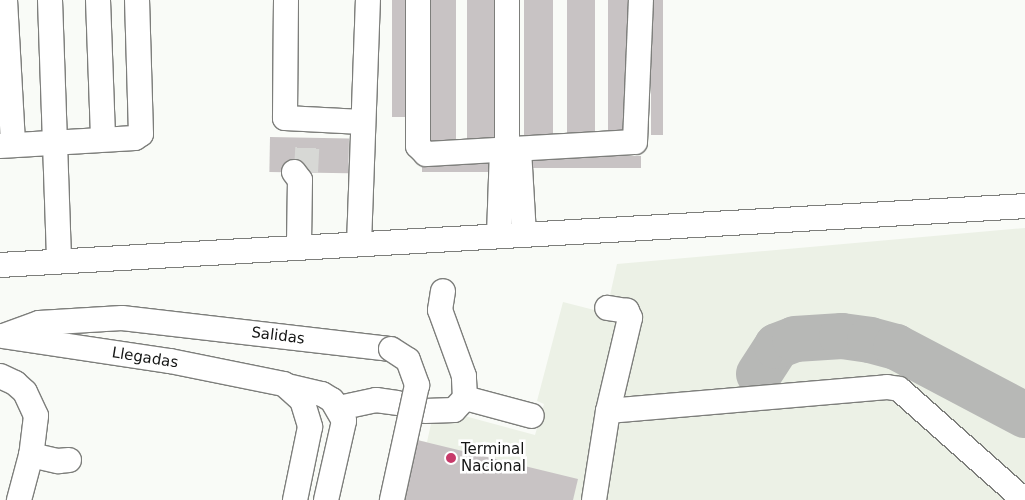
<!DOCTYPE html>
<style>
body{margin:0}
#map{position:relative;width:1025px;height:500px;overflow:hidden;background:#f9fbf7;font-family:"DejaVu Sans",sans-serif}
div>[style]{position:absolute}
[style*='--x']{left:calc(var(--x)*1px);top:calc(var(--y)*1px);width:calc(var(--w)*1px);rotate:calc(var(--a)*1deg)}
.built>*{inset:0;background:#ecf1e6}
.taxiway>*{height:46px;margin:-23px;padding:0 23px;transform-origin:23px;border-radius:23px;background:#b7b8b6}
.building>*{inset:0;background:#c8c3c4;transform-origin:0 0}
.minor-tunnel>*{height:24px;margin-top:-12px;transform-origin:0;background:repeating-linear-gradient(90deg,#d7d8d5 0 24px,transparent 0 36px)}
.roads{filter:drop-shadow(1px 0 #7d7e7b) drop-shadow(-1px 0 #7d7e7b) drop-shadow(0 1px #7d7e7b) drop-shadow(0 -1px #7d7e7b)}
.minor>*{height:24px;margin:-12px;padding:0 12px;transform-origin:12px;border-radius:12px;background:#fff}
.bridges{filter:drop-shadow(1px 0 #7d7e7b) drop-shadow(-1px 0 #7d7e7b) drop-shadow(0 1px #7d7e7b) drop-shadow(0 -1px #7d7e7b)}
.minor-bridge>*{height:24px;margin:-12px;padding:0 12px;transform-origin:12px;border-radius:12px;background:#fff}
.dots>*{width:14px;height:14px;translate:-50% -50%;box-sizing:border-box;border:2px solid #fff;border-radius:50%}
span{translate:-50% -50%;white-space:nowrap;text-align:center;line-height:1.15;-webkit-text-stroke:5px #fff;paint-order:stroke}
.street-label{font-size:15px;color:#141514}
.poi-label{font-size:15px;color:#141514}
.left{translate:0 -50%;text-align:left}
</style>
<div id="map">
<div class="built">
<i style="clip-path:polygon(1025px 228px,1025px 500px,399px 500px,413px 439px,427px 442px,431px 424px,440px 418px,461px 415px,535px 435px,544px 404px,537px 401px,563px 302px,606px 313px,617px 264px)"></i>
</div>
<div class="taxiway">
<i style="--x:759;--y:374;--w:33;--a:-57"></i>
<i style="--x:777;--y:346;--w:19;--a:-21"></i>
<i style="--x:795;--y:339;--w:47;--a:-3.7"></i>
<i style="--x:842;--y:336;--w:28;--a:8"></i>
<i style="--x:870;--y:340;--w:27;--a:15"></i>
<i style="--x:896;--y:347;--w:146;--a:27.8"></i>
</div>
<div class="building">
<i style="left:392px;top:0;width:15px;height:117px"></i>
<i style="left:428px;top:0;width:28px;height:144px"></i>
<i style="left:467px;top:0;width:29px;height:143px"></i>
<i style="left:524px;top:0;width:29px;height:139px"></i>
<i style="left:567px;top:0;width:28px;height:139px"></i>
<i style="left:608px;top:0;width:28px;height:137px"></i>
<i style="left:651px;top:0;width:12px;height:135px"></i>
<i style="left:270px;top:137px;width:79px;height:35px;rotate:1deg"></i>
<i style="left:641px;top:156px;width:12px;height:110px;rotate:90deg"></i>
<i style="left:494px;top:159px;width:13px;height:72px;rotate:90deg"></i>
<i style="clip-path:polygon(413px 439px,578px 479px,573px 500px,399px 500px)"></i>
</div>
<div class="minor-tunnel">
<i style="--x:306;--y:172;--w:35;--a:-87"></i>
</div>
<div class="roads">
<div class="minor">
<i style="--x:5;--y:0;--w:145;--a:86.8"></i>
<i style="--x:50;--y:0;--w:261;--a:88"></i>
<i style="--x:98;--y:0;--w:139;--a:87.9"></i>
<i style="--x:286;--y:0;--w:118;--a:90.5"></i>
<i style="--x:285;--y:118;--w:77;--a:3"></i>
<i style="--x:418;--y:0;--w:146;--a:90"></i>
<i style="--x:418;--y:146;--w:11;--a:45"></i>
<i style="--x:426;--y:154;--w:209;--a:-3.3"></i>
<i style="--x:635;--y:142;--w:142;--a:-87.6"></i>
<i style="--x:0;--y:146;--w:135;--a:-3.4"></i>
<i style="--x:135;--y:138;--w:7;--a:-34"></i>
<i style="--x:141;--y:134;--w:134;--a:-91.7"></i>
<i style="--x:507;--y:150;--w:150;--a:-90"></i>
<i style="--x:519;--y:150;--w:84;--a:86.6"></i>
<i style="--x:294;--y:172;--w:10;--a:53"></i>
<i style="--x:300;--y:180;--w:67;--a:90.9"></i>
<i style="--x:499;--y:235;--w:85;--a:-88"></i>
<i style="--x:359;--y:244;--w:244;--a:-87.9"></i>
<i style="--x:0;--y:265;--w:1027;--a:-3.29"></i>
<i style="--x:6;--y:335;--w:35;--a:-20"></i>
<i style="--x:39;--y:323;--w:83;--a:-3.4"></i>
<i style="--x:122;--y:318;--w:271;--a:6.6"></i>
<i style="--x:2;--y:336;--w:170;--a:8.5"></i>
<i style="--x:170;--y:361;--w:116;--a:11.4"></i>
<i style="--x:284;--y:384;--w:24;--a:42"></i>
<i style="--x:302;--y:400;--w:28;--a:73"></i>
<i style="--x:310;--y:427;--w:75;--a:101.6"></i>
<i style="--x:0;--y:376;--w:17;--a:25"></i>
<i style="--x:15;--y:383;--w:13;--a:42"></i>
<i style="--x:25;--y:392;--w:26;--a:65"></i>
<i style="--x:36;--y:416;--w:39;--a:97"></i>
<i style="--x:31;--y:455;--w:47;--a:104.9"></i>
<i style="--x:287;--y:386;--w:36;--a:13"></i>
<i style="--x:322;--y:394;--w:12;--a:31"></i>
<i style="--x:332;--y:400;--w:24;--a:60"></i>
<i style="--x:344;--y:421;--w:81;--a:102.8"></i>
<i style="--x:465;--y:398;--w:69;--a:15"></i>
<i style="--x:339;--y:408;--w:38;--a:-12"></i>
<i style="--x:376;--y:400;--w:21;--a:8"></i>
<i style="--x:425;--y:411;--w:29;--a:-2"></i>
<i style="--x:454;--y:410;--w:16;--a:-47"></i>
<i style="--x:465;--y:398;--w:22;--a:-93"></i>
<i style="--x:464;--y:376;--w:70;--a:-110"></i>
<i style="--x:440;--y:310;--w:19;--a:-81"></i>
<i style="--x:608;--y:411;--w:280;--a:-4.9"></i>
<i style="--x:887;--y:387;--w:12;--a:9"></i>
<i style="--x:899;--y:389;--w:167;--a:41.6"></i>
<i style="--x:31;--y:455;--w:28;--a:13"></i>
<i style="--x:58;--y:461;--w:11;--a:-5"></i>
<i style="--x:594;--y:500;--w:90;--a:-81.1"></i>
<i style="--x:608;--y:411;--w:96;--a:-76.7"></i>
<i style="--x:630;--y:318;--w:8;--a:-113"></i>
<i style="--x:627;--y:311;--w:20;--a:-171"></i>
</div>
</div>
<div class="bridges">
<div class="minor-bridge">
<i style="--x:391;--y:349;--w:20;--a:33"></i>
<i style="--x:408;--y:360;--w:27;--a:70"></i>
<i style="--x:417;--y:385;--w:118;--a:102.3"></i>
</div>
</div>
<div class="dots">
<i style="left:451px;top:458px;background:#c73a6a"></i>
</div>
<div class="street-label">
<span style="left:278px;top:336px;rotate:7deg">Salidas</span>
<span style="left:145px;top:358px;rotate:9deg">Llegadas</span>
</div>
<div class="poi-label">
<span class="left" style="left:461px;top:458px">Terminal<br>Nacional</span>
</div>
</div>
